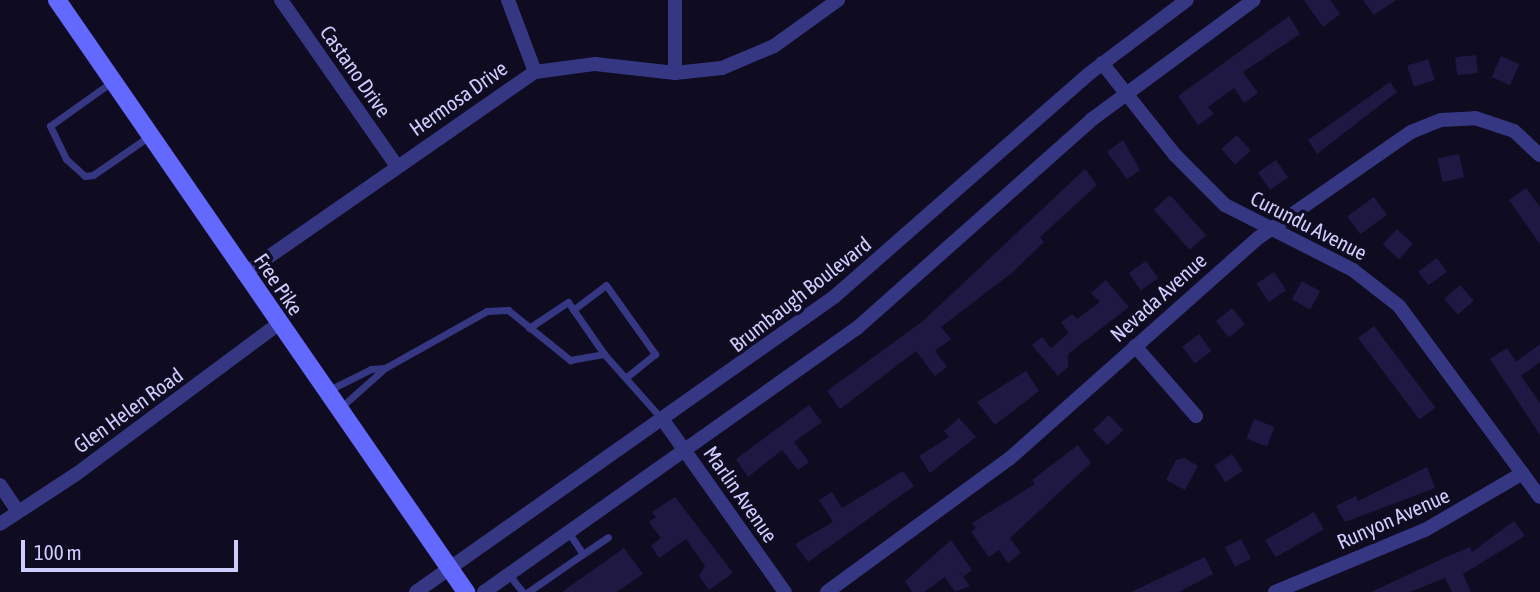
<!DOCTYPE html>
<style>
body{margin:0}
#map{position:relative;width:1540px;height:592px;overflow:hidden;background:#0f0c21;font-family:"Asap Condensed",sans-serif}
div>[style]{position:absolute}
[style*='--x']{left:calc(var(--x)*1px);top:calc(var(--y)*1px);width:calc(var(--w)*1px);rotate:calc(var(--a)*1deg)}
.building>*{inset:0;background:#1e1843;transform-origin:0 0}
.service>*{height:7px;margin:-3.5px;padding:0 3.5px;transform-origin:3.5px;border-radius:3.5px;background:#353782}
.minor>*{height:14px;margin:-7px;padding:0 7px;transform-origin:7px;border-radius:7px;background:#353782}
.secondary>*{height:18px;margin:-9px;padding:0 9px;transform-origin:9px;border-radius:9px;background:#6368ff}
span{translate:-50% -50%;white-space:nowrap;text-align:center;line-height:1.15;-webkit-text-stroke:7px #0f0c21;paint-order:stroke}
.street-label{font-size:21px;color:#cfccff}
.scale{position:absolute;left:21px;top:540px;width:217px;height:32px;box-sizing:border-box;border:4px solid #cfccff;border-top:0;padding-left:9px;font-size:21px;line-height:24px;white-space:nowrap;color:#cfccff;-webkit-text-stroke:5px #0f0c21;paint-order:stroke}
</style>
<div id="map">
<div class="building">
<i style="clip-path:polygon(1304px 0,1330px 0,1340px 14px,1323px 27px)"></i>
<i style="clip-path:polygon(1363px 0,1396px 0,1374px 15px)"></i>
<i style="clip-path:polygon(1289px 16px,1300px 34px,1243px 72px,1258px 93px,1244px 103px,1234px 88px,1208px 107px,1214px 114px,1198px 125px,1178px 96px)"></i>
<i style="left:1476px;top:55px;width:18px;height:21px;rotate:84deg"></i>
<i style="left:1501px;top:56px;width:20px;height:23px;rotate:24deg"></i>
<i style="left:1428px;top:59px;width:22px;height:22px;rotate:72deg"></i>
<i style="clip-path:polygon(1390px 82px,1397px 92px,1317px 154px,1308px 140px)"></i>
<i style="left:1237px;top:135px;width:21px;height:21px;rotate:49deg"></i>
<i style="clip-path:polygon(1123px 140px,1140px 170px,1127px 179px,1107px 152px)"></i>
<i style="left:1459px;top:154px;width:24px;height:22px;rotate:78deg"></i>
<i style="left:1276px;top:160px;width:21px;height:22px;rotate:55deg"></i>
<i style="clip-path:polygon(1085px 169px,1097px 185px,1040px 237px,1044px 242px,1013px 272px,941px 327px,951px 339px,935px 351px,947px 367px,935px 376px,916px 351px,840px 409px,827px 391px,923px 321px)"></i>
<i style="clip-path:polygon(1526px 188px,1540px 207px,1540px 244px,1509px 200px)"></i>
<i style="left:1170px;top:195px;width:54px;height:22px;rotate:48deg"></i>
<i style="left:1374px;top:197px;width:22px;height:33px;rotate:54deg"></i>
<i style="left:1397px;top:229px;width:22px;height:21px;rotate:43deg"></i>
<i style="left:1437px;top:258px;width:17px;height:23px;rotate:54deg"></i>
<i style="left:1146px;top:261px;width:21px;height:21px;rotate:55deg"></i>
<i style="left:1274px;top:272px;width:22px;height:21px;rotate:56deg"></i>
<i style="clip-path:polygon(1106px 280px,1129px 307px,1068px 354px,1068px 367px,1058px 376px,1032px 345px,1042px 337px,1051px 348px,1069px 333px,1061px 322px,1072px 314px,1077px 319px,1100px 302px,1091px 293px)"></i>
<i style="left:1302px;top:281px;width:21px;height:21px;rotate:29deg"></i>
<i style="left:1460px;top:285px;width:21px;height:21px;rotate:49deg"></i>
<i style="left:1232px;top:308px;width:21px;height:21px;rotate:51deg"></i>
<i style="left:1374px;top:326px;width:102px;height:20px;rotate:53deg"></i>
<i style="left:1199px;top:334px;width:21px;height:21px;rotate:53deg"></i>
<i style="clip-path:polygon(1540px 344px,1540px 362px,1521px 376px,1540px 403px,1540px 435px,1490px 359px,1507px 348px,1516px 362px)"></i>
<i style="clip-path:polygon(1026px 371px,1039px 391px,995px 425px,977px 402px)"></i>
<i style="clip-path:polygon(809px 405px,822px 422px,794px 442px,809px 462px,798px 470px,782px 450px,748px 477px,736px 459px)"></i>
<i style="left:1109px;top:415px;width:21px;height:22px;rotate:47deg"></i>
<i style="clip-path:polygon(959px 418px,976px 437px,930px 473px,919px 456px,949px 437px,944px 431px)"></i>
<i style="left:1254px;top:419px;width:22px;height:21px;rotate:21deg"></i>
<i style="clip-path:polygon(1078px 445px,1091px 463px,1010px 538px,1021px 553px,1008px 563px,999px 550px,989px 557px,971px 532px,976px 528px,972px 523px,1035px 484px,1032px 480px)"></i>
<i style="left:1232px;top:454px;width:20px;height:21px;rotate:57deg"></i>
<i style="clip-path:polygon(1184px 458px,1198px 466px,1185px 490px,1166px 480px,1176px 460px)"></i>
<i style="clip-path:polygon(1427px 467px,1435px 488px,1345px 522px,1336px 506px,1356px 496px,1358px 501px)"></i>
<i style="clip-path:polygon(903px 471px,914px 486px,808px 562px,795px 544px,833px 522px,819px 500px,832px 492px,842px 508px)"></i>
<i style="clip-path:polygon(675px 497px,733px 573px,709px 590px,699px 576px,705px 566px,686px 539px,659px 558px,651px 546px,661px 538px,649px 522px,656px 517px,652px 512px)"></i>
<i style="left:1314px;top:512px;width:20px;height:56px;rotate:60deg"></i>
<i style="clip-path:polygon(1514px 521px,1525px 536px,1463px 574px,1471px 592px,1452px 592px,1445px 578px,1410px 592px,1371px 592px,1446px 557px,1470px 547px,1472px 552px)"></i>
<i style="left:1241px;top:539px;width:22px;height:18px;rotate:63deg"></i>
<i style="clip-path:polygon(951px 540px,972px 570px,964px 576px,958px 570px,970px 586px,955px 592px,945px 577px,924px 592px,912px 592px,905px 581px)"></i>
<i style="clip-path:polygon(624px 548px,643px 574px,617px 592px,562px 592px)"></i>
<i style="clip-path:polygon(1205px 557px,1213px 574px,1179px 592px,1131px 592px)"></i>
</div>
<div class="service">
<i style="--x:113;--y:81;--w:77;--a:144.5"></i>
<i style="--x:50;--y:126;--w:37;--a:64"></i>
<i style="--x:66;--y:159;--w:25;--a:42"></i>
<i style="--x:85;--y:176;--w:8;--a:-7"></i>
<i style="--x:93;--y:175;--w:70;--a:-34.6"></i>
<i style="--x:573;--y:310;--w:41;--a:-37.1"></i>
<i style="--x:606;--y:285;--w:85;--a:54.6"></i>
<i style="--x:655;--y:354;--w:36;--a:141"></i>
<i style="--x:529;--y:328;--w:47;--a:-33.7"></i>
<i style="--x:568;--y:302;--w:63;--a:55.3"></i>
<i style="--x:385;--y:368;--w:117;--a:-29.2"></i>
<i style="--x:487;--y:311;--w:21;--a:-3"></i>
<i style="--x:508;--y:310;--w:80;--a:38.9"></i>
<i style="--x:570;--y:360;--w:35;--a:-10"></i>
<i style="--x:604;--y:354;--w:86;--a:48.3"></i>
<i style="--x:327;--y:391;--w:49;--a:-26.6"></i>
<i style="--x:371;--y:369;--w:14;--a:-4"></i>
<i style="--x:385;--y:368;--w:60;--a:138.4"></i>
<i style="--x:583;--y:554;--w:30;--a:-34"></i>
<i style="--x:509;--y:575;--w:22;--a:51"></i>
<i style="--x:528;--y:592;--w:67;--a:-34.6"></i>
<i style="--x:583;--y:554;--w:25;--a:-124"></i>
</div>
<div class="minor">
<i style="--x:281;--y:0;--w:203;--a:55.1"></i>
<i style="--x:508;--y:0;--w:77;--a:69.4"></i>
<i style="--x:675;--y:0;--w:73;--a:90"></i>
<i style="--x:1102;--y:63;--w:117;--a:51.6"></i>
<i style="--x:1175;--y:155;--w:71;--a:45"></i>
<i style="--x:1225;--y:205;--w:144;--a:26.9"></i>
<i style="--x:1353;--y:270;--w:58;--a:38"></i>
<i style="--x:1399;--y:306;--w:237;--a:53.6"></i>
<i style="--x:244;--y:274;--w:354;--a:-34.8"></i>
<i style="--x:535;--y:72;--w:61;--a:-7.6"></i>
<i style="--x:595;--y:64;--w:81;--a:6.4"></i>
<i style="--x:675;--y:73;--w:47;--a:-6.1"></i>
<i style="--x:722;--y:68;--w:56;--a:-22.9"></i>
<i style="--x:774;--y:46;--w:79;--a:-35.7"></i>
<i style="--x:1135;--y:346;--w:93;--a:48.9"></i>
<i style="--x:663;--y:420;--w:211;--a:54.7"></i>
<i style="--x:0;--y:485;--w:32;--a:56"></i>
<i style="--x:0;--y:524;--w:90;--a:-33.2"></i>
<i style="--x:75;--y:475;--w:253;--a:-36.6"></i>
<i style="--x:416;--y:592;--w:512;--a:-35.21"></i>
<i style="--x:834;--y:297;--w:340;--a:-41.2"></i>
<i style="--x:1090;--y:73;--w:121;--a:-37"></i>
<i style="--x:484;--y:592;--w:456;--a:-35.3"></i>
<i style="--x:856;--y:329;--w:314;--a:-41.6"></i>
<i style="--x:1091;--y:120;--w:202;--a:-36.4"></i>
<i style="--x:827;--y:592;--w:225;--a:-36.2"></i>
<i style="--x:1009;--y:459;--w:333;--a:-41.6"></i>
<i style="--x:1258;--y:238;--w:186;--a:-34.7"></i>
<i style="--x:1411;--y:132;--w:32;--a:-22"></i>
<i style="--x:1441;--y:120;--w:34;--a:-3"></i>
<i style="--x:1475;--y:118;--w:41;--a:18.4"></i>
<i style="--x:1514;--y:131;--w:35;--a:43"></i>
<i style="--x:1275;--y:592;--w:162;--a:-22.5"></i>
<i style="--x:1425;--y:530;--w:113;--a:-30.2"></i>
</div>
<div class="secondary">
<i style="--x:57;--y:0;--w:720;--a:55.36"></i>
</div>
<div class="street-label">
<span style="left:356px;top:71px;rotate:55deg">Castano Drive</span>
<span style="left:458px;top:98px;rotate:-35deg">Hermosa Drive</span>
<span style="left:1309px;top:225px;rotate:27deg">Curundu Avenue</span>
<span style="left:279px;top:284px;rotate:56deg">Free Pike</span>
<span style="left:800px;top:294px;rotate:-38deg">Brumbaugh Boulevard</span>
<span style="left:1158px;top:297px;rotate:-42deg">Nevada Avenue</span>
<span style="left:128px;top:410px;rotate:-36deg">Glen Helen Road</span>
<span style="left:741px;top:494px;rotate:55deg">Marlin Avenue</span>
<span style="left:1393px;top:518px;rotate:-24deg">Runyon Avenue</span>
</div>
<div class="scale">100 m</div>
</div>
